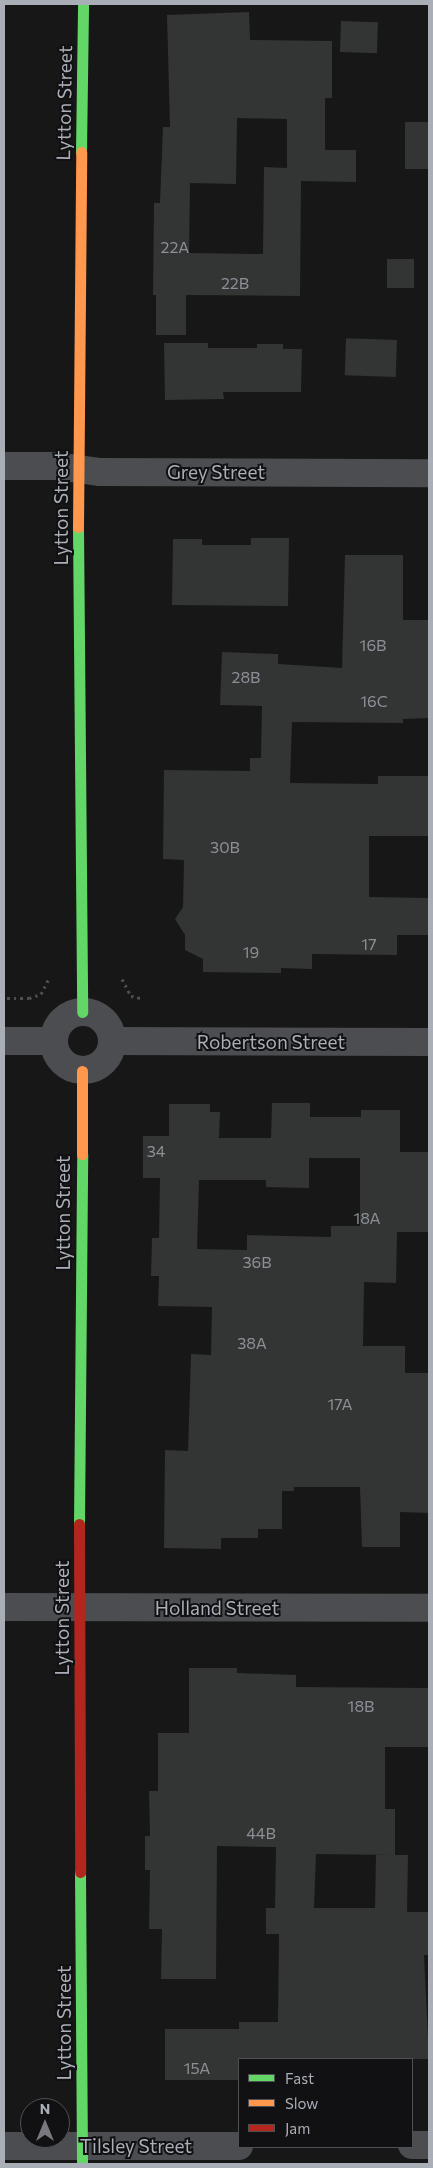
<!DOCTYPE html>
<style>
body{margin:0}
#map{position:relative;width:433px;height:2168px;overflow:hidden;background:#171717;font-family:Commissioner,sans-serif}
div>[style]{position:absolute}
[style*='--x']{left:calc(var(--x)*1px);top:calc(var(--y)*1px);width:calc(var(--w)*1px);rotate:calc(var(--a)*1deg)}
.building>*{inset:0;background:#333434;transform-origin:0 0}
.path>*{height:3px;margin-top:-1.5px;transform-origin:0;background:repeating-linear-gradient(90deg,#4d4e50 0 2.5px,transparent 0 6.5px)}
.street>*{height:28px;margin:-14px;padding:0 14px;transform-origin:14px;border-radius:14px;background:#4c4d50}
.street>.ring{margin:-14px;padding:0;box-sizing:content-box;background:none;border:28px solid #4c4d50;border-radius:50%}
.fast>*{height:11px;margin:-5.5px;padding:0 5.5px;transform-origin:5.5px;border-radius:5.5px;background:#63d668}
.slow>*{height:11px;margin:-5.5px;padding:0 5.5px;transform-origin:5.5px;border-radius:5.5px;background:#ff974d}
.jam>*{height:11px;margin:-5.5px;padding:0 5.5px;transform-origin:5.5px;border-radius:5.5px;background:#b3261e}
span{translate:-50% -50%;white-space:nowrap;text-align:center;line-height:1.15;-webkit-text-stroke:4px #111113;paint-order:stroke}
.number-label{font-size:16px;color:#8c9096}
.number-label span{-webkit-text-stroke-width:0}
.street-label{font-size:19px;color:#aaaeb6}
.frame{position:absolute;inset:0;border:5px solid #aaaeb6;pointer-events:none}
.legend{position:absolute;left:238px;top:2058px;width:175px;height:90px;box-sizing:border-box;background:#111113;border:1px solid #4e5054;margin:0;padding:6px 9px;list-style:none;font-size:15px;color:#aaaeb6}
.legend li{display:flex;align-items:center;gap:10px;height:25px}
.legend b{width:25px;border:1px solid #4e5054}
.north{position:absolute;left:20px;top:2098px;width:50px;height:50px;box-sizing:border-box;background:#111113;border:1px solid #4e5054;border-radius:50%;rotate:0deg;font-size:14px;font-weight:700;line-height:20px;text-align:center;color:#aaaeb6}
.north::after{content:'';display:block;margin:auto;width:18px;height:22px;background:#77797e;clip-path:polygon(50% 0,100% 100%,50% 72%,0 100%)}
</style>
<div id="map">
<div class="building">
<i style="clip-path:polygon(evenodd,249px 12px,250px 40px,332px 41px,332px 98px,325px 98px,325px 150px,356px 150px,356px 182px,301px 181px,300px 296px,186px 295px,186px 335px,156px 335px,156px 295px,153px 295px,154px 203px,160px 203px,163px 127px,170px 127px,167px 15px,249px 12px,237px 118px,287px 119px,287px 168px,264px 167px,263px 254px,189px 253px,190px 183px,236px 184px,237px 118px)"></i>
<i style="left:341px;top:21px;width:37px;height:31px;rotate:2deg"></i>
<i style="left:405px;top:122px;width:24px;height:47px"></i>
<i style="left:414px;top:259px;width:29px;height:27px;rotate:90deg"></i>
<i style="left:397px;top:340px;width:37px;height:51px;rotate:92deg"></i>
<i style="clip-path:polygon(164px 343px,208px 343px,208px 348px,257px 348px,257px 344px,283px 344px,283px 349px,302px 349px,301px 392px,223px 392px,224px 399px,165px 400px)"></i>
<i style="clip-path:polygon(251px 538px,289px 538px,288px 606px,172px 605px,173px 539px,202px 539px,202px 545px,251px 545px)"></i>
<i style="clip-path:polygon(345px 555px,403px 555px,403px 620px,429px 620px,429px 718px,403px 719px,403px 723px,292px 722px,290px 783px,378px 784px,378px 776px,429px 776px,429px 836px,369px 836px,369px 897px,429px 898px,429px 935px,397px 935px,397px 955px,312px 954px,312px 969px,281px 968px,281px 973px,203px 972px,203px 959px,185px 950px,185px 935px,175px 919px,183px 907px,184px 860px,163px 859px,164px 770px,250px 771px,250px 758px,261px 758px,262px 706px,220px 705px,222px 652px,278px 654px,278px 664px,342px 668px)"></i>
<i style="clip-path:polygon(evenodd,272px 1103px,310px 1103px,310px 1117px,361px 1117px,361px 1110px,400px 1110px,400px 1152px,429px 1152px,429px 1232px,397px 1232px,396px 1283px,364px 1282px,363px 1346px,405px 1346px,405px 1373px,429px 1373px,429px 1513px,400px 1512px,400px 1547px,362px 1547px,360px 1487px,294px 1487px,294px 1491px,282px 1491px,282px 1529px,258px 1529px,258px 1538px,221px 1538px,221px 1549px,164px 1548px,165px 1450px,188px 1451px,191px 1354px,211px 1355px,212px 1307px,158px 1306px,159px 1276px,151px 1276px,152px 1238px,159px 1238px,160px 1178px,143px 1178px,143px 1136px,169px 1136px,169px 1104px,210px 1104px,210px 1112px,220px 1112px,219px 1138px,271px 1138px,272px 1103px,309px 1158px,360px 1158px,360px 1226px,331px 1226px,331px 1237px,247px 1235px,247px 1250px,197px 1249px,199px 1180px,266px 1180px,266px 1187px,309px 1188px,309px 1158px)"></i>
<i style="clip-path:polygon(189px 1668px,237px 1668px,237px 1673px,296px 1675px,296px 1687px,429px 1688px,429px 1747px,385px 1747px,385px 1809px,395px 1809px,395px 1855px,316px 1854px,314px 1908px,375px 1908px,376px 1855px,408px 1855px,407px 1912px,429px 1912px,429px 1955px,424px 1955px,429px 2059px,239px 2059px,239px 2080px,165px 2080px,165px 2029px,239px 2029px,239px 2022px,278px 2022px,279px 1934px,266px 1934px,266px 1908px,275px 1908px,276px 1847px,217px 1846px,216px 1979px,161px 1979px,162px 1929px,149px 1929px,150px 1870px,145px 1870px,145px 1836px,150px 1836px,149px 1791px,158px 1791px,158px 1733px,189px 1733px)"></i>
</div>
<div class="path">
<i style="--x:122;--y:979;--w:19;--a:62"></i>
<i style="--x:131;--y:996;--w:10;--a:11"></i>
<i style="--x:7;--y:998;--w:22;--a:0"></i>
<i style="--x:29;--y:998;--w:13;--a:-18"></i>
<i style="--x:41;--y:994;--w:16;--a:-63"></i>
</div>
<div class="street">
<i style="--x:4;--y:466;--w:52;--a:0"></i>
<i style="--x:56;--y:466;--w:43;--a:7.9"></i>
<i style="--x:99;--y:472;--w:330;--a:0.2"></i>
<i class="ring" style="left:54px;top:1012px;width:30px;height:30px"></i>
<i style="--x:4;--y:1041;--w:49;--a:0"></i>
<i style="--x:112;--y:1041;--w:317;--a:0.2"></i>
<i style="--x:4;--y:1607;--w:425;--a:0.1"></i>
<i style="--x:412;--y:2145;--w:17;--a:0"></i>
<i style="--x:4;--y:2146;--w:235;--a:0"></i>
</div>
<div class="fast">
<i style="--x:81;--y:152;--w:148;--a:-89.2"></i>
<i style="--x:78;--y:527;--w:485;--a:89.5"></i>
<i style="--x:79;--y:1524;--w:370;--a:-89.5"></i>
<i style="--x:80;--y:1872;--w:292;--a:89.6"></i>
</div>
<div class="slow">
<i style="--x:78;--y:527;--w:375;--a:-89.5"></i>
<i style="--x:82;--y:1154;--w:83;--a:-90"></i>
</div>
<div class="jam">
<i style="--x:79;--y:1524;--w:348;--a:89.8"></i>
</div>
<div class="number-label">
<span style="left:175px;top:247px">22A</span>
<span style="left:235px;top:283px">22B</span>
<span style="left:373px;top:645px">16B</span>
<span style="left:246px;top:677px">28B</span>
<span style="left:374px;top:701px">16C</span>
<span style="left:225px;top:847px">30B</span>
<span style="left:369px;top:944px">17</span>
<span style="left:251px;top:952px">19</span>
<span style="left:156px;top:1151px">34</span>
<span style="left:367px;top:1218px">18A</span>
<span style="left:257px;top:1262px">36B</span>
<span style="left:252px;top:1343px">38A</span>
<span style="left:340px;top:1404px">17A</span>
<span style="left:361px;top:1706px">18B</span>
<span style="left:261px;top:1833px">44B</span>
<span style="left:197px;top:2068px">15A</span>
</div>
<div class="street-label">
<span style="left:64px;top:103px;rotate:-89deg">Lytton Street</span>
<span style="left:216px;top:472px">Grey Street</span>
<span style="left:61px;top:508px;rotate:-90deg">Lytton Street</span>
<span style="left:271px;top:1042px">Robertson Street</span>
<span style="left:63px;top:1213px;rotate:-90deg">Lytton Street</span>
<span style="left:217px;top:1608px">Holland Street</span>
<span style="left:62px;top:1618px;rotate:-90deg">Lytton Street</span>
<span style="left:64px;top:2023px;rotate:-90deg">Lytton Street</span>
<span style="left:136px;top:2146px">Tilsley Street</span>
</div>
<div class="frame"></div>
<ul class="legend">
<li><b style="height:6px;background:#63d668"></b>Fast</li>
<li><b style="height:6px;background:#ff974d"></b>Slow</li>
<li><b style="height:6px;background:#b3261e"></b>Jam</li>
</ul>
<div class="north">N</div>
</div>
